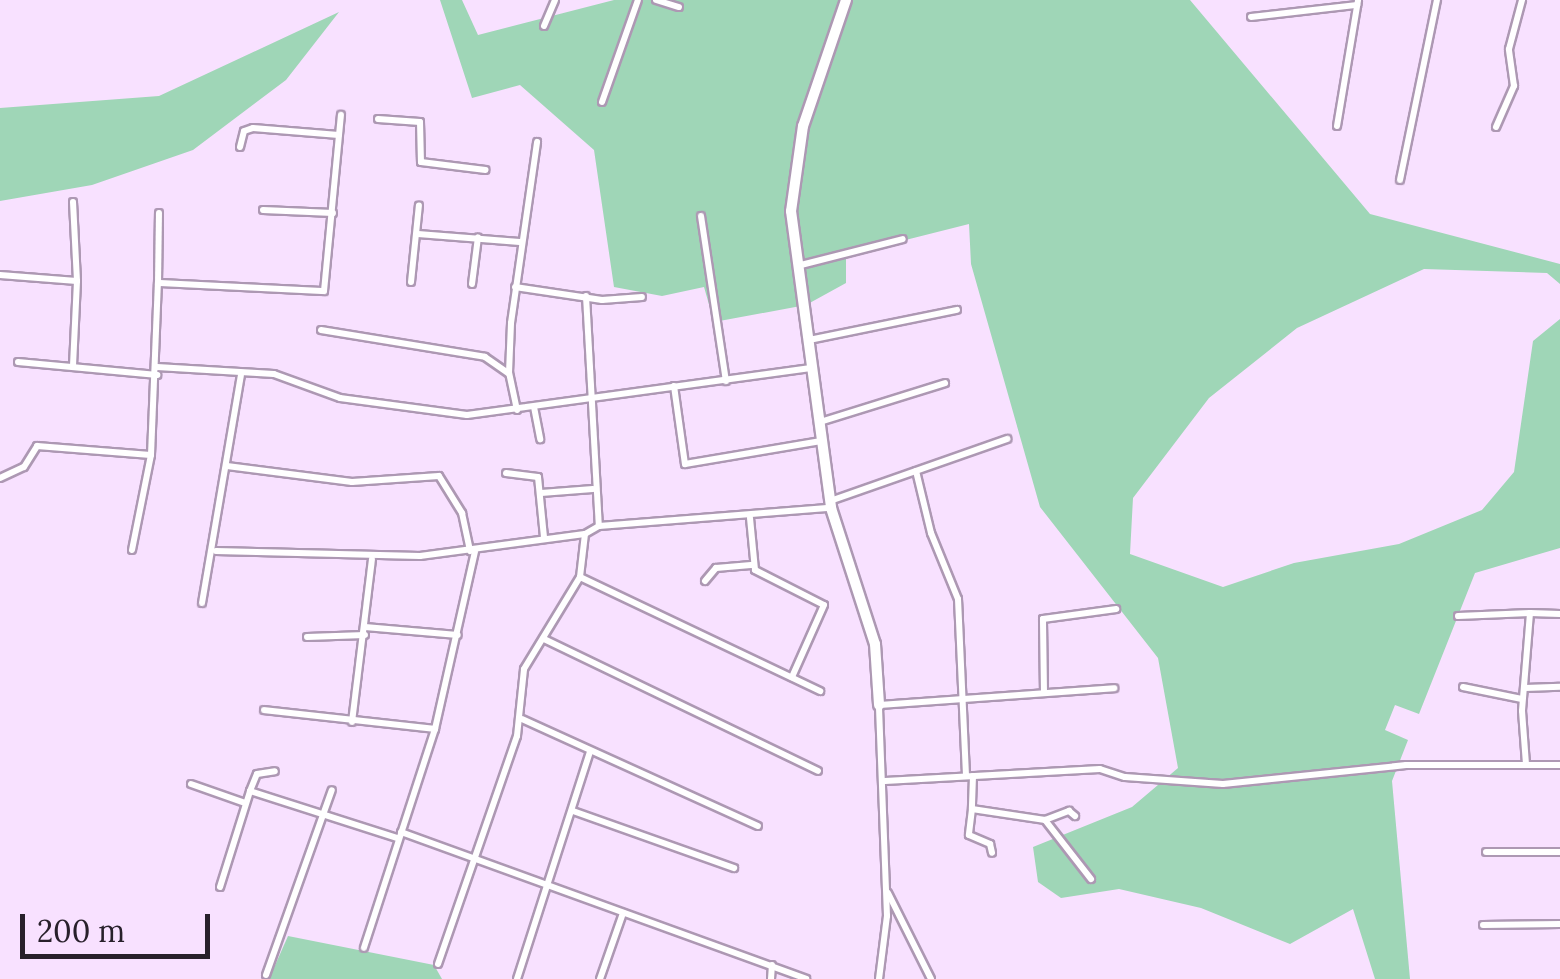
<!DOCTYPE html>
<style>
body{margin:0}
#map{position:relative;width:1560px;height:979px;overflow:hidden;background:#f8e1ff;font-family:Lora,serif}
div>[style]{position:absolute}
[style*='--x']{left:calc(var(--x)*1px);top:calc(var(--y)*1px);width:calc(var(--w)*1px);rotate:calc(var(--a)*1deg)}
.green>*{inset:0;background:#9fd6b7}
.roads{filter:drop-shadow(2px 0 #ad98b3) drop-shadow(-2px 0 #ad98b3) drop-shadow(0 2px #ad98b3) drop-shadow(0 -2px #ad98b3)}
.street>*{height:6px;margin:-3px;padding:0 3px;transform-origin:3px;border-radius:3px;background:#fff}
.secondary>*{height:10px;margin:-5px;padding:0 5px;transform-origin:5px;border-radius:5px;background:#fff}
span{translate:-50% -50%;white-space:nowrap;text-align:center;line-height:1.15;-webkit-text-stroke:10px #f8e1ff;paint-order:stroke}
.scale{position:absolute;left:20px;top:914px;width:190px;height:45px;box-sizing:border-box;border:5px solid #28202b;border-top:0;padding-left:12px;font-size:30px;line-height:35px;white-space:nowrap;color:#28202b;-webkit-text-stroke:8px #f8e1ff;paint-order:stroke}
</style>
<div id="map">
<div class="green">
<i style="clip-path:polygon(440px 0,462px 0,478px 35px,614px 0,1190px 0,1370px 214px,1560px 264px,1560px 284px,1547px 273px,1424px 269px,1297px 328px,1209px 398px,1133px 498px,1130px 554px,1223px 587px,1294px 563px,1399px 544px,1482px 510px,1514px 472px,1533px 341px,1560px 319px,1560px 548px,1475px 573px,1419px 714px,1395px 705px,1385px 730px,1408px 740px,1392px 781px,1410px 979px,1375px 979px,1353px 909px,1290px 944px,1201px 908px,1119px 889px,1061px 898px,1038px 882px,1033px 847px,1132px 807px,1178px 768px,1158px 658px,1040px 507px,971px 264px,969px 224px,846px 255px,846px 283px,806px 305px,714px 322px,704px 287px,662px 296px,614px 287px,594px 150px,520px 85px,472px 98px)"></i>
<i style="clip-path:polygon(339px 12px,286px 80px,193px 150px,92px 185px,0 201px,0 108px,159px 96px)"></i>
<i style="clip-path:polygon(288px 936px,434px 965px,442px 979px,269px 979px)"></i>
</div>
<div class="roads">
<div class="street">
<i style="--x:656;--y:0;--w:24;--a:17"></i>
<i style="--x:1251;--y:17;--w:107;--a:-6.5"></i>
<i style="--x:544;--y:26;--w:28;--a:-67"></i>
<i style="--x:602;--y:102;--w:108;--a:-70.6"></i>
<i style="--x:378;--y:119;--w:42;--a:4.1"></i>
<i style="--x:420;--y:122;--w:40;--a:88.6"></i>
<i style="--x:421;--y:162;--w:65;--a:7"></i>
<i style="--x:1337;--y:126;--w:128;--a:-80.5"></i>
<i style="--x:1496;--y:127;--w:45;--a:-66.3"></i>
<i style="--x:1514;--y:86;--w:37;--a:-98"></i>
<i style="--x:1509;--y:49;--w:51;--a:-75.1"></i>
<i style="--x:240;--y:147;--w:16;--a:-76"></i>
<i style="--x:244;--y:131;--w:9;--a:-18"></i>
<i style="--x:253;--y:128;--w:86;--a:4.7"></i>
<i style="--x:1400;--y:180;--w:184;--a:-78.4"></i>
<i style="--x:73;--y:202;--w:79;--a:87.1"></i>
<i style="--x:263;--y:210;--w:70;--a:2.5"></i>
<i style="--x:701;--y:216;--w:167;--a:81.4"></i>
<i style="--x:418;--y:234;--w:102;--a:4.5"></i>
<i style="--x:797;--y:266;--w:109;--a:-14.3"></i>
<i style="--x:0;--y:275;--w:77;--a:4.5"></i>
<i style="--x:77;--y:281;--w:85;--a:92.7"></i>
<i style="--x:411;--y:282;--w:77;--a:-84.1"></i>
<i style="--x:158;--y:283;--w:70;--a:-89.2"></i>
<i style="--x:472;--y:284;--w:47;--a:-82.7"></i>
<i style="--x:515;--y:287;--w:88;--a:8.5"></i>
<i style="--x:602;--y:300;--w:40;--a:-4.3"></i>
<i style="--x:586;--y:296;--w:230;--a:86.8"></i>
<i style="--x:321;--y:330;--w:166;--a:9.3"></i>
<i style="--x:485;--y:357;--w:28;--a:35"></i>
<i style="--x:809;--y:340;--w:151;--a:-11.5"></i>
<i style="--x:18;--y:362;--w:140;--a:5.3"></i>
<i style="--x:157;--y:367;--w:117;--a:3.4"></i>
<i style="--x:274;--y:374;--w:70;--a:20"></i>
<i style="--x:340;--y:398;--w:128;--a:7.6"></i>
<i style="--x:467;--y:415;--w:347;--a:-7.8"></i>
<i style="--x:674;--y:386;--w:79;--a:82"></i>
<i style="--x:685;--y:464;--w:138;--a:-9.6"></i>
<i style="--x:534;--y:407;--w:33;--a:79"></i>
<i style="--x:517;--y:410;--w:38;--a:-102"></i>
<i style="--x:509;--y:373;--w:50;--a:-87.7"></i>
<i style="--x:511;--y:323;--w:183;--a:-81.8"></i>
<i style="--x:820;--y:422;--w:131;--a:-17.3"></i>
<i style="--x:227;--y:466;--w:126;--a:7.3"></i>
<i style="--x:352;--y:482;--w:87;--a:-3.9"></i>
<i style="--x:439;--y:476;--w:44;--a:58.1"></i>
<i style="--x:462;--y:513;--w:39;--a:78"></i>
<i style="--x:916;--y:471;--w:64;--a:76.4"></i>
<i style="--x:931;--y:533;--w:71;--a:67.8"></i>
<i style="--x:958;--y:599;--w:177;--a:87.4"></i>
<i style="--x:506;--y:473;--w:32;--a:7"></i>
<i style="--x:538;--y:477;--w:60;--a:84.3"></i>
<i style="--x:0;--y:478;--w:26;--a:-25"></i>
<i style="--x:24;--y:467;--w:25;--a:-58"></i>
<i style="--x:37;--y:446;--w:114;--a:4.5"></i>
<i style="--x:541;--y:493;--w:52;--a:-4.4"></i>
<i style="--x:830;--y:501;--w:188;--a:-19.3"></i>
<i style="--x:750;--y:518;--w:52;--a:84.5"></i>
<i style="--x:755;--y:570;--w:77;--a:26.9"></i>
<i style="--x:824;--y:605;--w:79;--a:114"></i>
<i style="--x:132;--y:550;--w:97;--a:-78.7"></i>
<i style="--x:151;--y:455;--w:172;--a:-87.7"></i>
<i style="--x:158;--y:283;--w:166;--a:2.8"></i>
<i style="--x:324;--y:291;--w:177;--a:-84.5"></i>
<i style="--x:216;--y:551;--w:204;--a:1.4"></i>
<i style="--x:420;--y:556;--w:166;--a:-7.6"></i>
<i style="--x:585;--y:534;--w:16;--a:-30"></i>
<i style="--x:599;--y:526;--w:232;--a:-4.5"></i>
<i style="--x:580;--y:577;--w:266;--a:25.4"></i>
<i style="--x:705;--y:581;--w:17;--a:-50"></i>
<i style="--x:716;--y:568;--w:38;--a:-5"></i>
<i style="--x:202;--y:603;--w:231;--a:-80.3"></i>
<i style="--x:1530;--y:613;--w:30;--a:2"></i>
<i style="--x:1458;--y:616;--w:72;--a:-2.4"></i>
<i style="--x:1530;--y:613;--w:98;--a:94.7"></i>
<i style="--x:1522;--y:711;--w:53;--a:85.7"></i>
<i style="--x:365;--y:627;--w:93;--a:4.9"></i>
<i style="--x:307;--y:637;--w:58;--a:-2"></i>
<i style="--x:544;--y:639;--w:304;--a:25.7"></i>
<i style="--x:1463;--y:687;--w:60;--a:11.5"></i>
<i style="--x:1525;--y:688;--w:35;--a:-2"></i>
<i style="--x:1044;--y:693;--w:74;--a:-90.8"></i>
<i style="--x:1043;--y:619;--w:74;--a:-7.8"></i>
<i style="--x:264;--y:710;--w:172;--a:6.3"></i>
<i style="--x:435;--y:729;--w:230;--a:108"></i>
<i style="--x:522;--y:719;--w:259;--a:24.4"></i>
<i style="--x:352;--y:722;--w:164;--a:-83"></i>
<i style="--x:435;--y:729;--w:182;--a:-77.3"></i>
<i style="--x:973;--y:776;--w:33;--a:92"></i>
<i style="--x:972;--y:809;--w:74;--a:8.6"></i>
<i style="--x:1045;--y:820;--w:75;--a:52.1"></i>
<i style="--x:885;--y:781;--w:215;--a:-3.2"></i>
<i style="--x:1100;--y:769;--w:26;--a:18"></i>
<i style="--x:1125;--y:777;--w:98;--a:4.1"></i>
<i style="--x:1223;--y:784;--w:184;--a:-5.9"></i>
<i style="--x:1406;--y:765;--w:154;--a:0"></i>
<i style="--x:191;--y:784;--w:57;--a:19.4"></i>
<i style="--x:250;--y:791;--w:18;--a:-68"></i>
<i style="--x:257;--y:774;--w:18;--a:-9"></i>
<i style="--x:972;--y:809;--w:26;--a:97"></i>
<i style="--x:969;--y:835;--w:23;--a:23"></i>
<i style="--x:990;--y:844;--w:9;--a:77"></i>
<i style="--x:573;--y:811;--w:171;--a:19.5"></i>
<i style="--x:1045;--y:820;--w:26;--a:-21"></i>
<i style="--x:1069;--y:811;--w:8;--a:40"></i>
<i style="--x:401;--y:832;--w:431;--a:19.9"></i>
<i style="--x:1486;--y:852;--w:74;--a:0"></i>
<i style="--x:220;--y:887;--w:101;--a:-72.6"></i>
<i style="--x:250;--y:791;--w:154;--a:17.7"></i>
<i style="--x:888;--y:893;--w:96;--a:63.4"></i>
<i style="--x:1483;--y:925;--w:77;--a:-0.7"></i>
<i style="--x:438;--y:964;--w:241;--a:-70.9"></i>
<i style="--x:517;--y:736;--w:67;--a:-84"></i>
<i style="--x:524;--y:669;--w:108;--a:-58.7"></i>
<i style="--x:580;--y:577;--w:43;--a:-83.4"></i>
<i style="--x:266;--y:975;--w:196;--a:-70.4"></i>
<i style="--x:517;--y:979;--w:238;--a:-72.2"></i>
<i style="--x:600;--y:979;--w:70;--a:-70.8"></i>
<i style="--x:771;--y:979;--w:14;--a:-86"></i>
<i style="--x:879;--y:979;--w:64;--a:-82.8"></i>
<i style="--x:887;--y:916;--w:211;--a:-92.2"></i>
<i style="--x:879;--y:705;--w:236;--a:-4.1"></i>
</div>
<div class="secondary">
<i style="--x:846;--y:0;--w:133;--a:108.8"></i>
<i style="--x:803;--y:126;--w:86;--a:98"></i>
<i style="--x:791;--y:211;--w:300;--a:82.3"></i>
<i style="--x:831;--y:508;--w:143;--a:72.1"></i>
<i style="--x:875;--y:644;--w:61;--a:86.2"></i>
</div>
</div>
<div class="scale">200 m</div>
</div>
